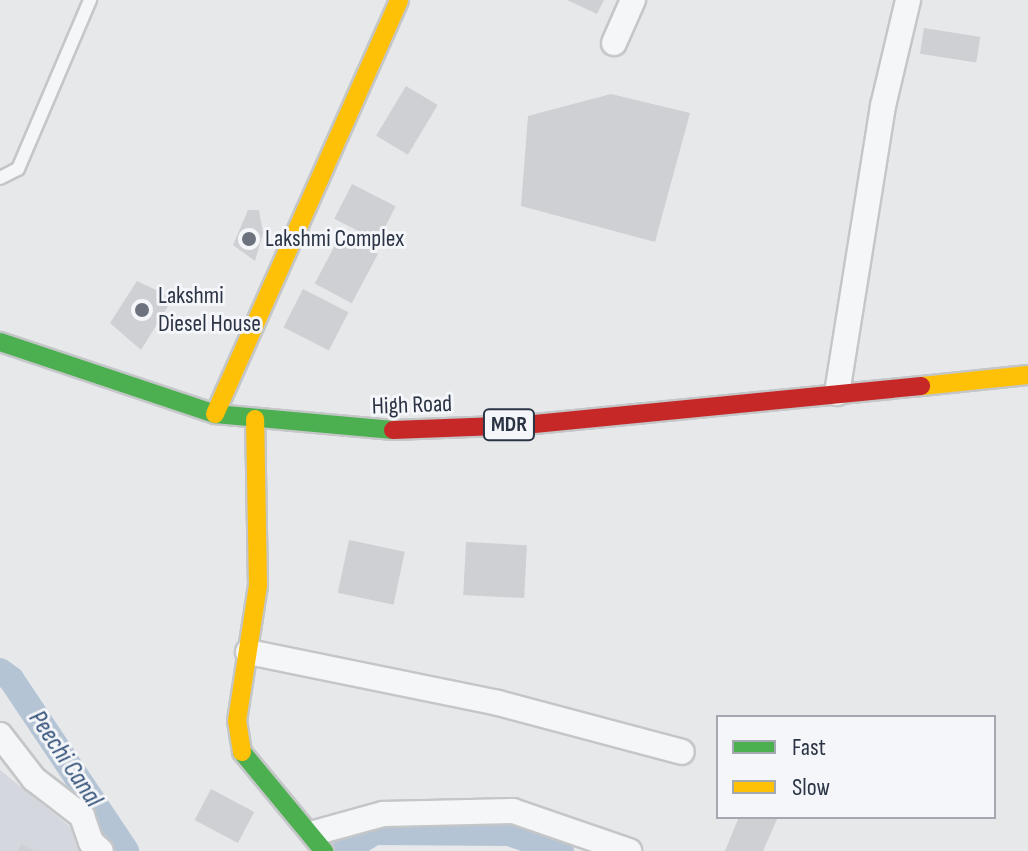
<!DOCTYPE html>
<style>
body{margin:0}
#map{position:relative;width:1028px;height:851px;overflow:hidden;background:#e6e8ea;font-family:"Sofia Sans Condensed",sans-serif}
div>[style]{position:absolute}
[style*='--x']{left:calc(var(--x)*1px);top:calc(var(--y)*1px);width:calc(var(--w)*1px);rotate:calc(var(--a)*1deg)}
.built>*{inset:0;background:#d4d7dd}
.canal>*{height:26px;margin:-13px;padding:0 13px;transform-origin:13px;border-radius:13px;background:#b4c4d5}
.building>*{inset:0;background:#ced0d3;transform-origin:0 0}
.roads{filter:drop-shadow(2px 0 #c4c6c8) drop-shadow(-2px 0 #c4c6c8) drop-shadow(0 2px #c4c6c8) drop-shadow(0 -2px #c4c6c8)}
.lane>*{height:12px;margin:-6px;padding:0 6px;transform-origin:6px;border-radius:6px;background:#f5f6f7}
.street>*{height:24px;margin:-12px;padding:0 12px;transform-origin:12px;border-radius:12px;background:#f5f6f7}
.fast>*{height:18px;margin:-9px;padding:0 9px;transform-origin:9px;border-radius:9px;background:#4caf50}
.slow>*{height:18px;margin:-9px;padding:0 9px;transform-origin:9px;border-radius:9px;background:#ffc107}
.jam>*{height:18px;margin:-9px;padding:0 9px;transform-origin:9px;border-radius:9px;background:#c62828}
.dots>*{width:22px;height:22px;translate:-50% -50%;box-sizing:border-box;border:4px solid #f4f6f9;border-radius:50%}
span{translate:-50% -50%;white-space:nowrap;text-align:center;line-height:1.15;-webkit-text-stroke:6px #f4f6f9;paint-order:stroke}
.shield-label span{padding:2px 6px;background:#f4f6f9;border:2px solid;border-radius:6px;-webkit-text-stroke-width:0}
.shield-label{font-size:22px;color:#2b3445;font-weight:700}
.poi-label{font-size:24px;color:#2b3445}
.left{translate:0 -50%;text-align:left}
.street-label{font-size:24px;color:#2b3445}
.water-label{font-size:26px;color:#34527a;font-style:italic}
.legend{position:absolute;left:716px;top:715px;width:280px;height:104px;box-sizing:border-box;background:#f4f6f9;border:2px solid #a4a8b1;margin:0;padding:10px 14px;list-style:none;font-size:24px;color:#2b3445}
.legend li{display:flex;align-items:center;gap:16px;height:40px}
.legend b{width:40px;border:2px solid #a4a8b1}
</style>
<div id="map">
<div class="built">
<i style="clip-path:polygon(0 770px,100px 851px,0 851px)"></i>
</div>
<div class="canal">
<i style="--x:0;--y:671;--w:14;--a:36"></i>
<i style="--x:11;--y:679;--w:207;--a:56.2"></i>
<i style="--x:344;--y:851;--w:36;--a:-32"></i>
<i style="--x:375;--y:832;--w:134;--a:0.4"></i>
<i style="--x:509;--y:833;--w:55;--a:19.1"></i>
</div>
<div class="building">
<i style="clip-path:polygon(567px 0,604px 0,597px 14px)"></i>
<i style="left:924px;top:28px;width:57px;height:26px;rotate:9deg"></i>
<i style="left:406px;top:86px;width:37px;height:58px;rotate:31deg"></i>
<i style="clip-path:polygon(611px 94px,690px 113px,655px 242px,521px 206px,528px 116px)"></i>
<i style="left:352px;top:184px;width:49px;height:39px;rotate:27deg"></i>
<i style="clip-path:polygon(248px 210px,259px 210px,263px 233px,255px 261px,233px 245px)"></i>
<i style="left:341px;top:234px;width:42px;height:56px;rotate:28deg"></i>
<i style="clip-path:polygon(137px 281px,173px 298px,141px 350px,110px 323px)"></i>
<i style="left:303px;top:289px;width:51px;height:43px;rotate:27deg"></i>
<i style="left:349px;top:540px;width:57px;height:54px;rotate:12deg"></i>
<i style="left:466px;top:542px;width:61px;height:53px;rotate:3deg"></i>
<i style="left:211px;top:789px;width:49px;height:35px;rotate:28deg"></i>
<i style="clip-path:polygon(739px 817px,778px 817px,763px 851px,725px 851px)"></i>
<i style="clip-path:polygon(21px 844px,35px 851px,18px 851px)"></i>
</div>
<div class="roads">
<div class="lane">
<i style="--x:0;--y:178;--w:20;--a:-27"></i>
<i style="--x:18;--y:169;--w:184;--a:-66.9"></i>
</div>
<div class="street">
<i style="--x:614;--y:43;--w:47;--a:-66.2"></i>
<i style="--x:837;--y:393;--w:291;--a:-80.9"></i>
<i style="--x:883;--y:106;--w:109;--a:-76.7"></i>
<i style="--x:248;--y:652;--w:255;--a:11.5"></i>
<i style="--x:498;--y:703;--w:190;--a:14.9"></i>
<i style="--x:0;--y:735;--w:56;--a:52.3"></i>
<i style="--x:34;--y:779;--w:61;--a:37.6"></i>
<i style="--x:82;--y:816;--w:28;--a:71"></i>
<i style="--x:91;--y:842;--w:13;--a:42"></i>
<i style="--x:314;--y:833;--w:72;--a:-15.4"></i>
<i style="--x:383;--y:814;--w:130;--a:-1.3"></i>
<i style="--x:513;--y:811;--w:123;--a:19"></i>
</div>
<div class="fast">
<i style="--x:0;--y:342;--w:227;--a:18.5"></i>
<i style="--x:215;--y:414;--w:179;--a:5.1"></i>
<i style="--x:242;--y:752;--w:129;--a:50.4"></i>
</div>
<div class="slow">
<i style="--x:921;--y:386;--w:108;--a:-5.9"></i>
<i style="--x:215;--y:414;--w:453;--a:-66"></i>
<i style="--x:242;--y:752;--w:31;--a:-99"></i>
<i style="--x:237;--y:721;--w:137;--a:-81.2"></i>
<i style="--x:258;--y:586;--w:167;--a:-91"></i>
</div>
<div class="jam">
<i style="--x:393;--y:430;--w:131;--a:-2.2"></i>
<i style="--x:524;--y:425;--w:399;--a:-5.6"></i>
</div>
</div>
<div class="dots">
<i style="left:249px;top:239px;background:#6c737f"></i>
<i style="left:142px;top:310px;background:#6c737f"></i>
</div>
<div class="shield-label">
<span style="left:509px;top:425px">MDR</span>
</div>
<div class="poi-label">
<span class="left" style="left:265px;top:239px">Lakshmi Complex</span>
<span class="left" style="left:158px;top:310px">Lakshmi<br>Diesel House</span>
</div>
<div class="street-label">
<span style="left:412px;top:405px;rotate:-2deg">High Road</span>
</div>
<div class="water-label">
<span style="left:65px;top:759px;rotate:56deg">Peechi Canal</span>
</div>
<ul class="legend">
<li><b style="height:10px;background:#4caf50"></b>Fast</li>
<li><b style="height:10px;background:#ffc107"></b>Slow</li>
</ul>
</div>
